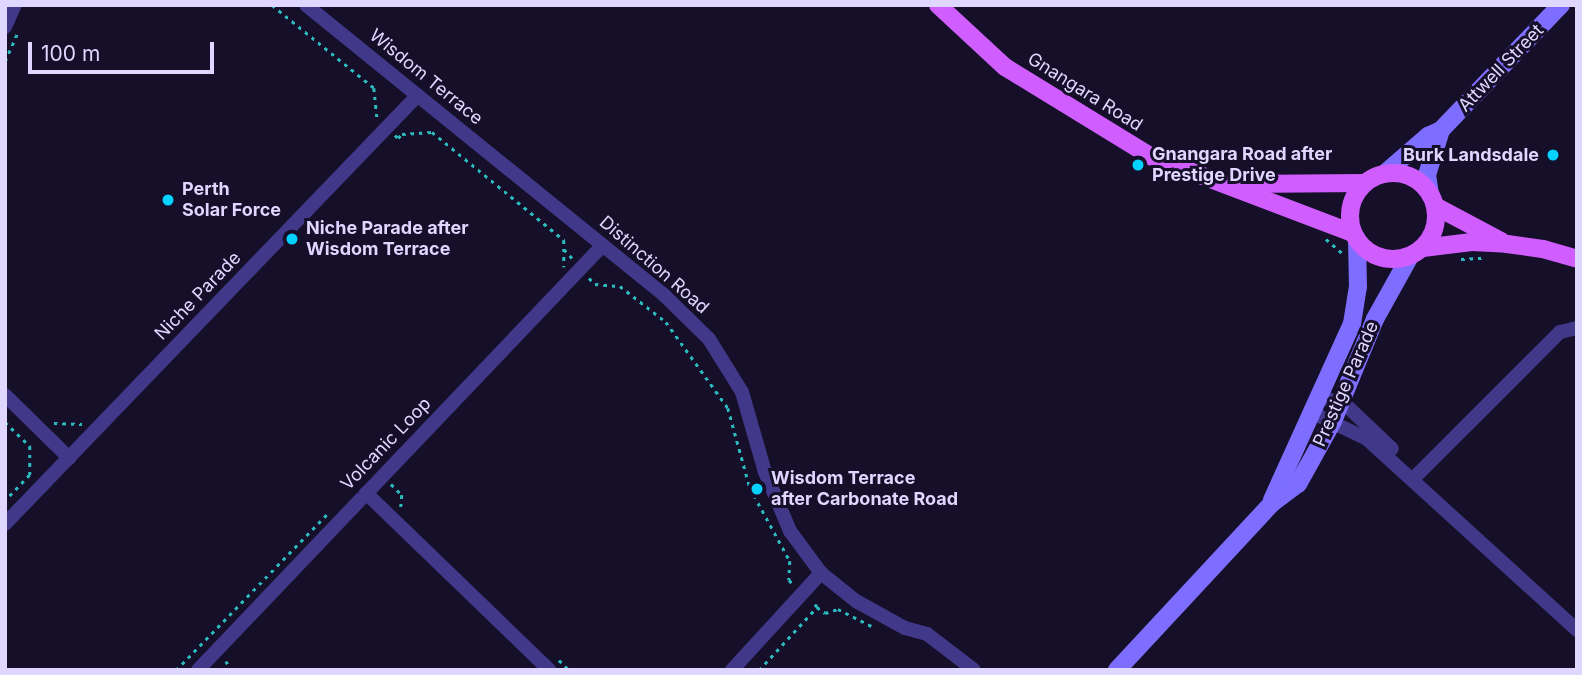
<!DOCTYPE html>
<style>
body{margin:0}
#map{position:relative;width:1582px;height:675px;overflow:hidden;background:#160f29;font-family:Inter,sans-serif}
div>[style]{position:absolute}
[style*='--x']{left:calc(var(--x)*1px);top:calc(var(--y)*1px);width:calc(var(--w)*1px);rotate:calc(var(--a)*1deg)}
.path>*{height:2.5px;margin-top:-1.25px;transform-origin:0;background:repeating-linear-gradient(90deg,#2bbcbf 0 3.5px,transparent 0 8.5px)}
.street>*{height:14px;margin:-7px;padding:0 7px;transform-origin:7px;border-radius:7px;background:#42388a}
.secondary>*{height:18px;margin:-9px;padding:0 9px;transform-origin:9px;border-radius:9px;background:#7d6eff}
.primary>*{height:18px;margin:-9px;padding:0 9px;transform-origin:9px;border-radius:9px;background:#d05eff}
.primary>.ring{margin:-9px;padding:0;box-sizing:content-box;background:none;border:18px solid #d05eff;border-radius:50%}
.dots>*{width:19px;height:19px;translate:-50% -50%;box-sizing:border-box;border:4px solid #160f29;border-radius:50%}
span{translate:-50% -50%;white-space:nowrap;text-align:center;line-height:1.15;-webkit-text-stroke:6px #160f29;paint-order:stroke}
.street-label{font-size:18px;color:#dfd7ff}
.poi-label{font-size:18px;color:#dfd7ff;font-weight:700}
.left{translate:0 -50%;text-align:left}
.right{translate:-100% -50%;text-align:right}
.frame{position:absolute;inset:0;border:7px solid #dfd7ff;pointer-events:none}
.scale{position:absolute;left:28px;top:42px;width:186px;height:32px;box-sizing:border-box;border:4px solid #dfd7ff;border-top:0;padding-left:9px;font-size:21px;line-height:24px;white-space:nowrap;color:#dfd7ff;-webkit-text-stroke:5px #160f29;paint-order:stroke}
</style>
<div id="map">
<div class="path">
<i style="--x:272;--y:5;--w:132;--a:39.1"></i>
<i style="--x:374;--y:88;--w:31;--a:84"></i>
<i style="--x:5;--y:61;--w:30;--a:-66"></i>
<i style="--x:395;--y:135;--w:4;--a:45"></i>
<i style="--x:398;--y:138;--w:6;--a:-45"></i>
<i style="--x:402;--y:134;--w:30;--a:-4"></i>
<i style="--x:432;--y:132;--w:171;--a:39.3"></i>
<i style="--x:564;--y:240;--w:27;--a:90"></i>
<i style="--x:1326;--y:239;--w:21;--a:41"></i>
<i style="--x:564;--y:249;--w:15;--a:48"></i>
<i style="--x:1461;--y:259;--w:22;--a:-3"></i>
<i style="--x:589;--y:278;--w:8;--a:45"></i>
<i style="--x:595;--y:284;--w:25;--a:5"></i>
<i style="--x:620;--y:286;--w:58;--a:38"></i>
<i style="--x:666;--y:322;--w:106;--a:54.2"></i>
<i style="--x:728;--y:408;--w:83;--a:74.6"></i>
<i style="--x:750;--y:488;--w:83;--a:61.3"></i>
<i style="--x:790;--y:561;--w:19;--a:93"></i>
<i style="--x:789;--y:580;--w:6;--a:45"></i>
<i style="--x:5;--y:422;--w:35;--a:44"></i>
<i style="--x:30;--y:446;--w:29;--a:90"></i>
<i style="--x:30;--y:475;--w:36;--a:134"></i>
<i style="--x:54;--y:423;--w:28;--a:2"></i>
<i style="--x:391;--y:484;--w:16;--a:45"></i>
<i style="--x:402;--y:495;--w:12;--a:95"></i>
<i style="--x:817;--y:607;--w:10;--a:37"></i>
<i style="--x:825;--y:613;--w:14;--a:-17"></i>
<i style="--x:838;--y:609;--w:39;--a:27"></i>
<i style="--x:559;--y:660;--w:14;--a:45"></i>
<i style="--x:226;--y:661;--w:10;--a:61"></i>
<i style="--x:176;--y:670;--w:221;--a:-45.9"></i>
<i style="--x:759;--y:670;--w:86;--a:-47.4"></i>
<i style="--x:817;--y:607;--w:8;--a:-135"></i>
</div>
<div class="street">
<i style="--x:306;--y:5;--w:461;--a:39"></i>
<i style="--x:664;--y:295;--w:63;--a:44.4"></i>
<i style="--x:709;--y:339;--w:62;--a:58.1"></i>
<i style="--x:742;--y:392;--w:83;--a:74"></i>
<i style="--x:765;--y:472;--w:64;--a:67"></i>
<i style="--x:790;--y:531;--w:52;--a:53.6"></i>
<i style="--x:821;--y:573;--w:45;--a:38.7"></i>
<i style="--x:856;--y:601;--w:56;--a:28.9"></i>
<i style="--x:905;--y:628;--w:23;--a:15"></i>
<i style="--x:927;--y:634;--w:59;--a:37.5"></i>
<i style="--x:5;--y:27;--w:24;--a:-66"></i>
<i style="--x:5;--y:395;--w:90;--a:44.5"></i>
<i style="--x:1321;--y:396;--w:30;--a:23"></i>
<i style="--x:1349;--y:408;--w:59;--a:43.6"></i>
<i style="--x:1313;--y:413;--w:60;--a:25.7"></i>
<i style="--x:1367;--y:439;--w:284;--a:42.3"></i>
<i style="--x:1413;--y:479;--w:208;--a:-45"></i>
<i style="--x:1560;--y:332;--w:17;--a:-13"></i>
<i style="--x:366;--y:493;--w:255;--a:44"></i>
<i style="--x:5;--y:524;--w:595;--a:-46.09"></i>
<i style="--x:198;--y:670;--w:586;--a:-46.38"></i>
<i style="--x:732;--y:670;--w:132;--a:-47.5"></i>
</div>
<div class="secondary">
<i style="--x:1384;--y:174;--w:58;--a:-40.8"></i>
<i style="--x:1428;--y:136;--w:14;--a:-25"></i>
<i style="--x:1441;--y:130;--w:173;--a:-46.2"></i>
<i style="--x:1430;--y:194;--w:19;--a:-99"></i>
<i style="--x:1427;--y:175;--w:47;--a:-72.7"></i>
<i style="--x:1272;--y:500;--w:193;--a:-65.6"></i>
<i style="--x:1352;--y:324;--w:37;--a:-81"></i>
<i style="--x:1358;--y:287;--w:48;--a:-91.2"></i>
<i style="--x:1117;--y:670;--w:226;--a:-47.1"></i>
<i style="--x:1271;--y:504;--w:34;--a:-37"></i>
<i style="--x:1298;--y:484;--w:72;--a:-60.9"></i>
<i style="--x:1333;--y:421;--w:110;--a:-67.6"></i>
<i style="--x:1375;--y:319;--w:72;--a:-60.9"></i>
</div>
<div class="primary">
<i style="--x:938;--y:5;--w:91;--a:42.8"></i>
<i style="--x:1005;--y:67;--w:170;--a:31.5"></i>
<i style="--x:1150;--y:156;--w:217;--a:20.8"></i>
<i class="ring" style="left:1350px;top:173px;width:68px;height:68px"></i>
<i style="--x:1242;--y:184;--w:122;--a:-0.5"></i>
<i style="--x:1435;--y:206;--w:75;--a:27.9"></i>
<i style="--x:1423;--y:248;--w:49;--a:-7"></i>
<i style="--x:1472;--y:242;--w:35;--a:3"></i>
<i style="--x:1507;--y:244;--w:36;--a:8"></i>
<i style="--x:1543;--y:249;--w:35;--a:16"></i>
</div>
<div class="dots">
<i style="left:1553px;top:155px;background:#03d2ff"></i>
<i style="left:1138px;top:165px;background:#03d2ff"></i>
<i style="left:168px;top:200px;background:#03d2ff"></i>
<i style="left:292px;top:239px;background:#03d2ff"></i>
<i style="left:757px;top:489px;background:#03d2ff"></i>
</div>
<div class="street-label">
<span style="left:1501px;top:68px;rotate:-46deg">Attwell Street</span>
<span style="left:426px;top:77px;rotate:39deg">Wisdom Terrace</span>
<span style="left:1085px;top:92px;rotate:32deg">Gnangara Road</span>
<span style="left:654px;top:265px;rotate:41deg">Distinction Road</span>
<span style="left:198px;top:296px;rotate:-46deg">Niche Parade</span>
<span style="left:1346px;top:384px;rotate:-66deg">Prestige Parade</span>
<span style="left:386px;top:444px;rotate:-46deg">Volcanic Loop</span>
</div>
<div class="poi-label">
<span class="left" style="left:1152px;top:165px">Gnangara Road after<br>Prestige Drive</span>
<span class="right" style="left:1539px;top:155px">Burk Landsdale</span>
<span class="left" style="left:182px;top:200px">Perth<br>Solar Force</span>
<span class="left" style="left:306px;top:239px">Niche Parade after<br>Wisdom Terrace</span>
<span class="left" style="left:771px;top:489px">Wisdom Terrace<br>after Carbonate Road</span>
</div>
<div class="frame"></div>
<div class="scale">100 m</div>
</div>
